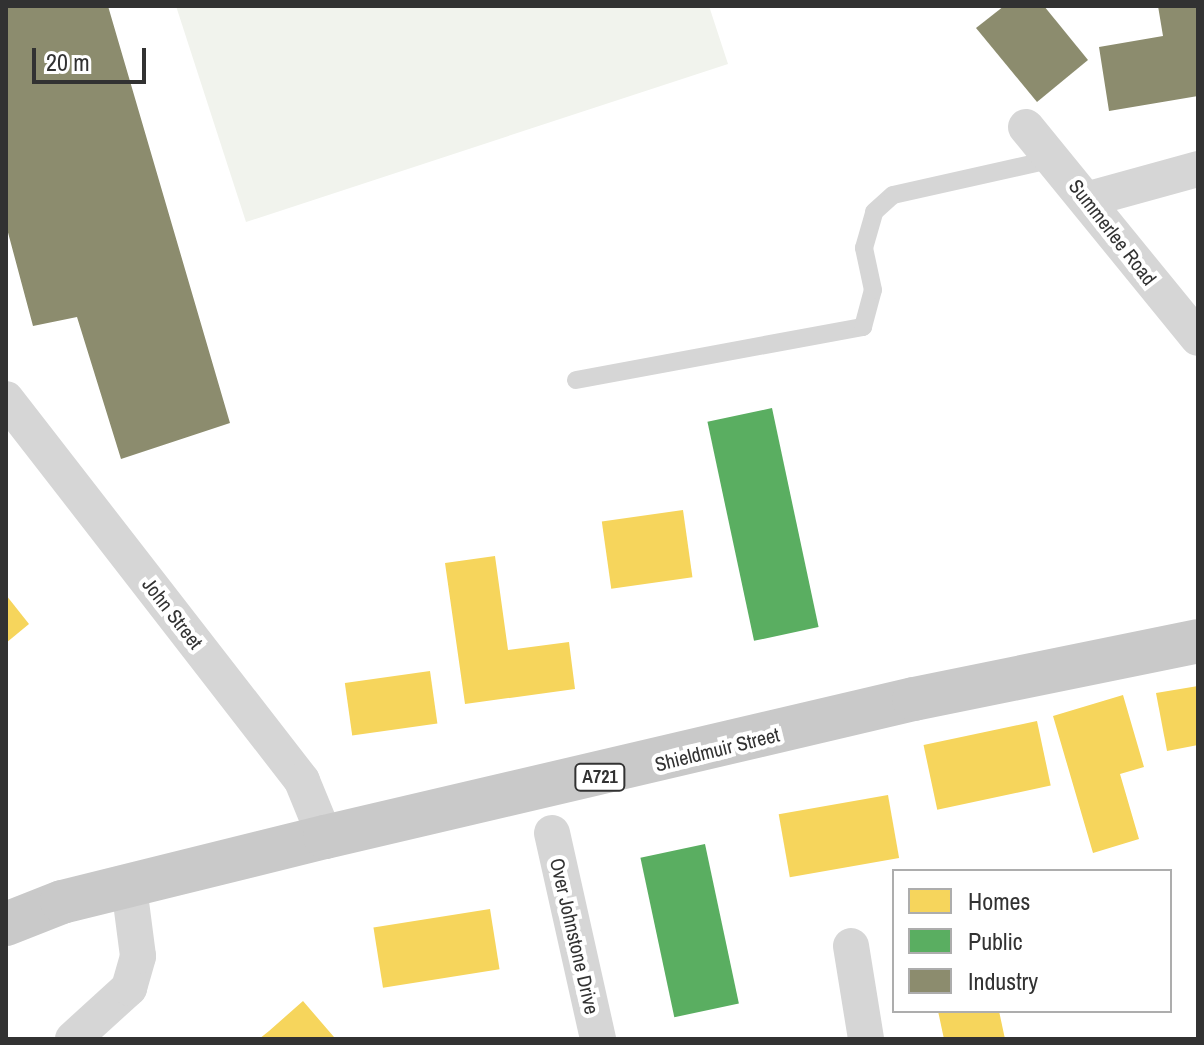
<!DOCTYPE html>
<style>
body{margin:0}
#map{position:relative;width:1204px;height:1045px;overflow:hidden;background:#fff;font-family:"Archivo Narrow",sans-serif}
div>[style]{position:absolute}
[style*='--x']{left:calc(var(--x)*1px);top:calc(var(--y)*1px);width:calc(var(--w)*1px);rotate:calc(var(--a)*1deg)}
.green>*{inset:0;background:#f1f3ed}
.homes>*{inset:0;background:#f6d55c;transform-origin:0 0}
.public>*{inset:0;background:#5aae61;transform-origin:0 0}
.industry>*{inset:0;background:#8c8c6e}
.service>*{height:18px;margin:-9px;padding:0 9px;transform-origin:9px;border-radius:9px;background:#d6d6d6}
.minor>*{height:36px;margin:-18px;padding:0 18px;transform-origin:18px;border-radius:18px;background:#d6d6d6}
.primary>*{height:44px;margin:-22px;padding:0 22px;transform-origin:22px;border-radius:22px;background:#c9c9c9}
span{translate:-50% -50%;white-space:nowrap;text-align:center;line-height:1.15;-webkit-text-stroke:8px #fff;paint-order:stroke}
.shield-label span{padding:2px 6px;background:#fff;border:2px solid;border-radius:6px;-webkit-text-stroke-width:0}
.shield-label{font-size:18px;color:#323232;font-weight:700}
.street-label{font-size:20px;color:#323232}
.frame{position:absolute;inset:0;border:8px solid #323232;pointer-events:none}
.legend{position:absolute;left:892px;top:869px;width:280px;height:144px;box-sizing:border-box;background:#fff;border:2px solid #adadad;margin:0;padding:10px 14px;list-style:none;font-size:24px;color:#323232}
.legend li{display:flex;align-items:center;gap:16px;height:40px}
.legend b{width:40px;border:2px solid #adadad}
.scale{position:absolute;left:32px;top:48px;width:114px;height:36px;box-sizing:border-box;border:4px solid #323232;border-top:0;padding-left:10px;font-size:24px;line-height:28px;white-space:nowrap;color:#323232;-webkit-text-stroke:6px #fff;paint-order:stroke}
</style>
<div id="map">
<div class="green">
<i style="clip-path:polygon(176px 6px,709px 6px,728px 64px,246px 222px)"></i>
</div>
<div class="homes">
<i style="left:683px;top:510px;width:68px;height:82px;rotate:82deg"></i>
<i style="clip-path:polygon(495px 556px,508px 650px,569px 642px,575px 689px,465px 704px,445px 563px)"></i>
<i style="clip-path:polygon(6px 595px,29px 624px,6px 643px)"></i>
<i style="left:430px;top:671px;width:53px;height:86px;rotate:82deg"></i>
<i style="clip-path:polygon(1198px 686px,1198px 745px,1167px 751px,1156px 693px)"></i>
<i style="clip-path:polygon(1123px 695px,1144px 767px,1120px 774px,1139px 839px,1093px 853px,1053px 716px)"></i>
<i style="left:1037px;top:721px;width:66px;height:116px;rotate:78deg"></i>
<i style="left:888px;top:795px;width:64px;height:111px;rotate:80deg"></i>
<i style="left:490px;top:909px;width:61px;height:118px;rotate:81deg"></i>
<i style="clip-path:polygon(303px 1001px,334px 1037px,259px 1039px,269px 1031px)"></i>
<i style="clip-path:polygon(938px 1011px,999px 1011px,1005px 1039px,944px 1039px)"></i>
</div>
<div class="public">
<i style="left:772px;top:408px;width:224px;height:66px;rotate:78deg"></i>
<i style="left:705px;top:844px;width:163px;height:66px;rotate:78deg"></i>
</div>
<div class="industry">
<i style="clip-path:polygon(6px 6px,108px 6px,230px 423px,121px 459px,77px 317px,33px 326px,6px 225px)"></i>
<i style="clip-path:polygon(1004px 6px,1044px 6px,1088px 60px,1037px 102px,976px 28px)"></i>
<i style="clip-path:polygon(1158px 6px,1198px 6px,1198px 96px,1109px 111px,1099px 47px,1163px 36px)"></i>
</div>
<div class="service">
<i style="--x:576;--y:380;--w:292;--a:-10.5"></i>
<i style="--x:863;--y:327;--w:38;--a:-75"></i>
<i style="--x:873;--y:290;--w:43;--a:-102.1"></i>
<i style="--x:864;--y:248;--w:37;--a:-74"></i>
<i style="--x:874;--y:212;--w:25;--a:-42"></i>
<i style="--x:893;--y:195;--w:165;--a:-12.6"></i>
</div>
<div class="minor">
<i style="--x:1026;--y:127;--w:272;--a:50.8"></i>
<i style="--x:1089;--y:199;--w:113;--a:-15.4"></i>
<i style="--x:6;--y:399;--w:483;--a:52.2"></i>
<i style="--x:302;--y:781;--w:61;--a:67.7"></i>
<i style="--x:552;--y:833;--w:211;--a:77.4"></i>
<i style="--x:851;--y:946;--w:94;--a:80.8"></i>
<i style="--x:73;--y:1039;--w:76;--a:-42.3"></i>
<i style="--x:129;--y:988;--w:33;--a:-74"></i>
<i style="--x:138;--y:956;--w:70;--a:-97.4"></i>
</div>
<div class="primary">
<i style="--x:6;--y:924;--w:60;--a:-21.4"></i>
<i style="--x:62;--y:902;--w:271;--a:-13.9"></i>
<i style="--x:325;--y:837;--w:605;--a:-13.19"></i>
<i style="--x:914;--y:699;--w:290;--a:-11.5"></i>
</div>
<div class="shield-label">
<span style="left:600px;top:777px">A721</span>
</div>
<div class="street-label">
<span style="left:1113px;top:232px;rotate:52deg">Summerlee Road</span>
<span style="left:173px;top:613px;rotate:52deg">John Street</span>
<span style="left:717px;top:749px;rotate:-14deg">Shieldmuir Street</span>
<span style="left:575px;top:936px;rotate:77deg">Over Johnstone Drive</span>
</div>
<div class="frame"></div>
<ul class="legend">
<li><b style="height:22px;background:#f6d55c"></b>Homes</li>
<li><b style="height:22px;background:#5aae61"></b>Public</li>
<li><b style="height:22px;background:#8c8c6e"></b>Industry</li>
</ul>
<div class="scale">20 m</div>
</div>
